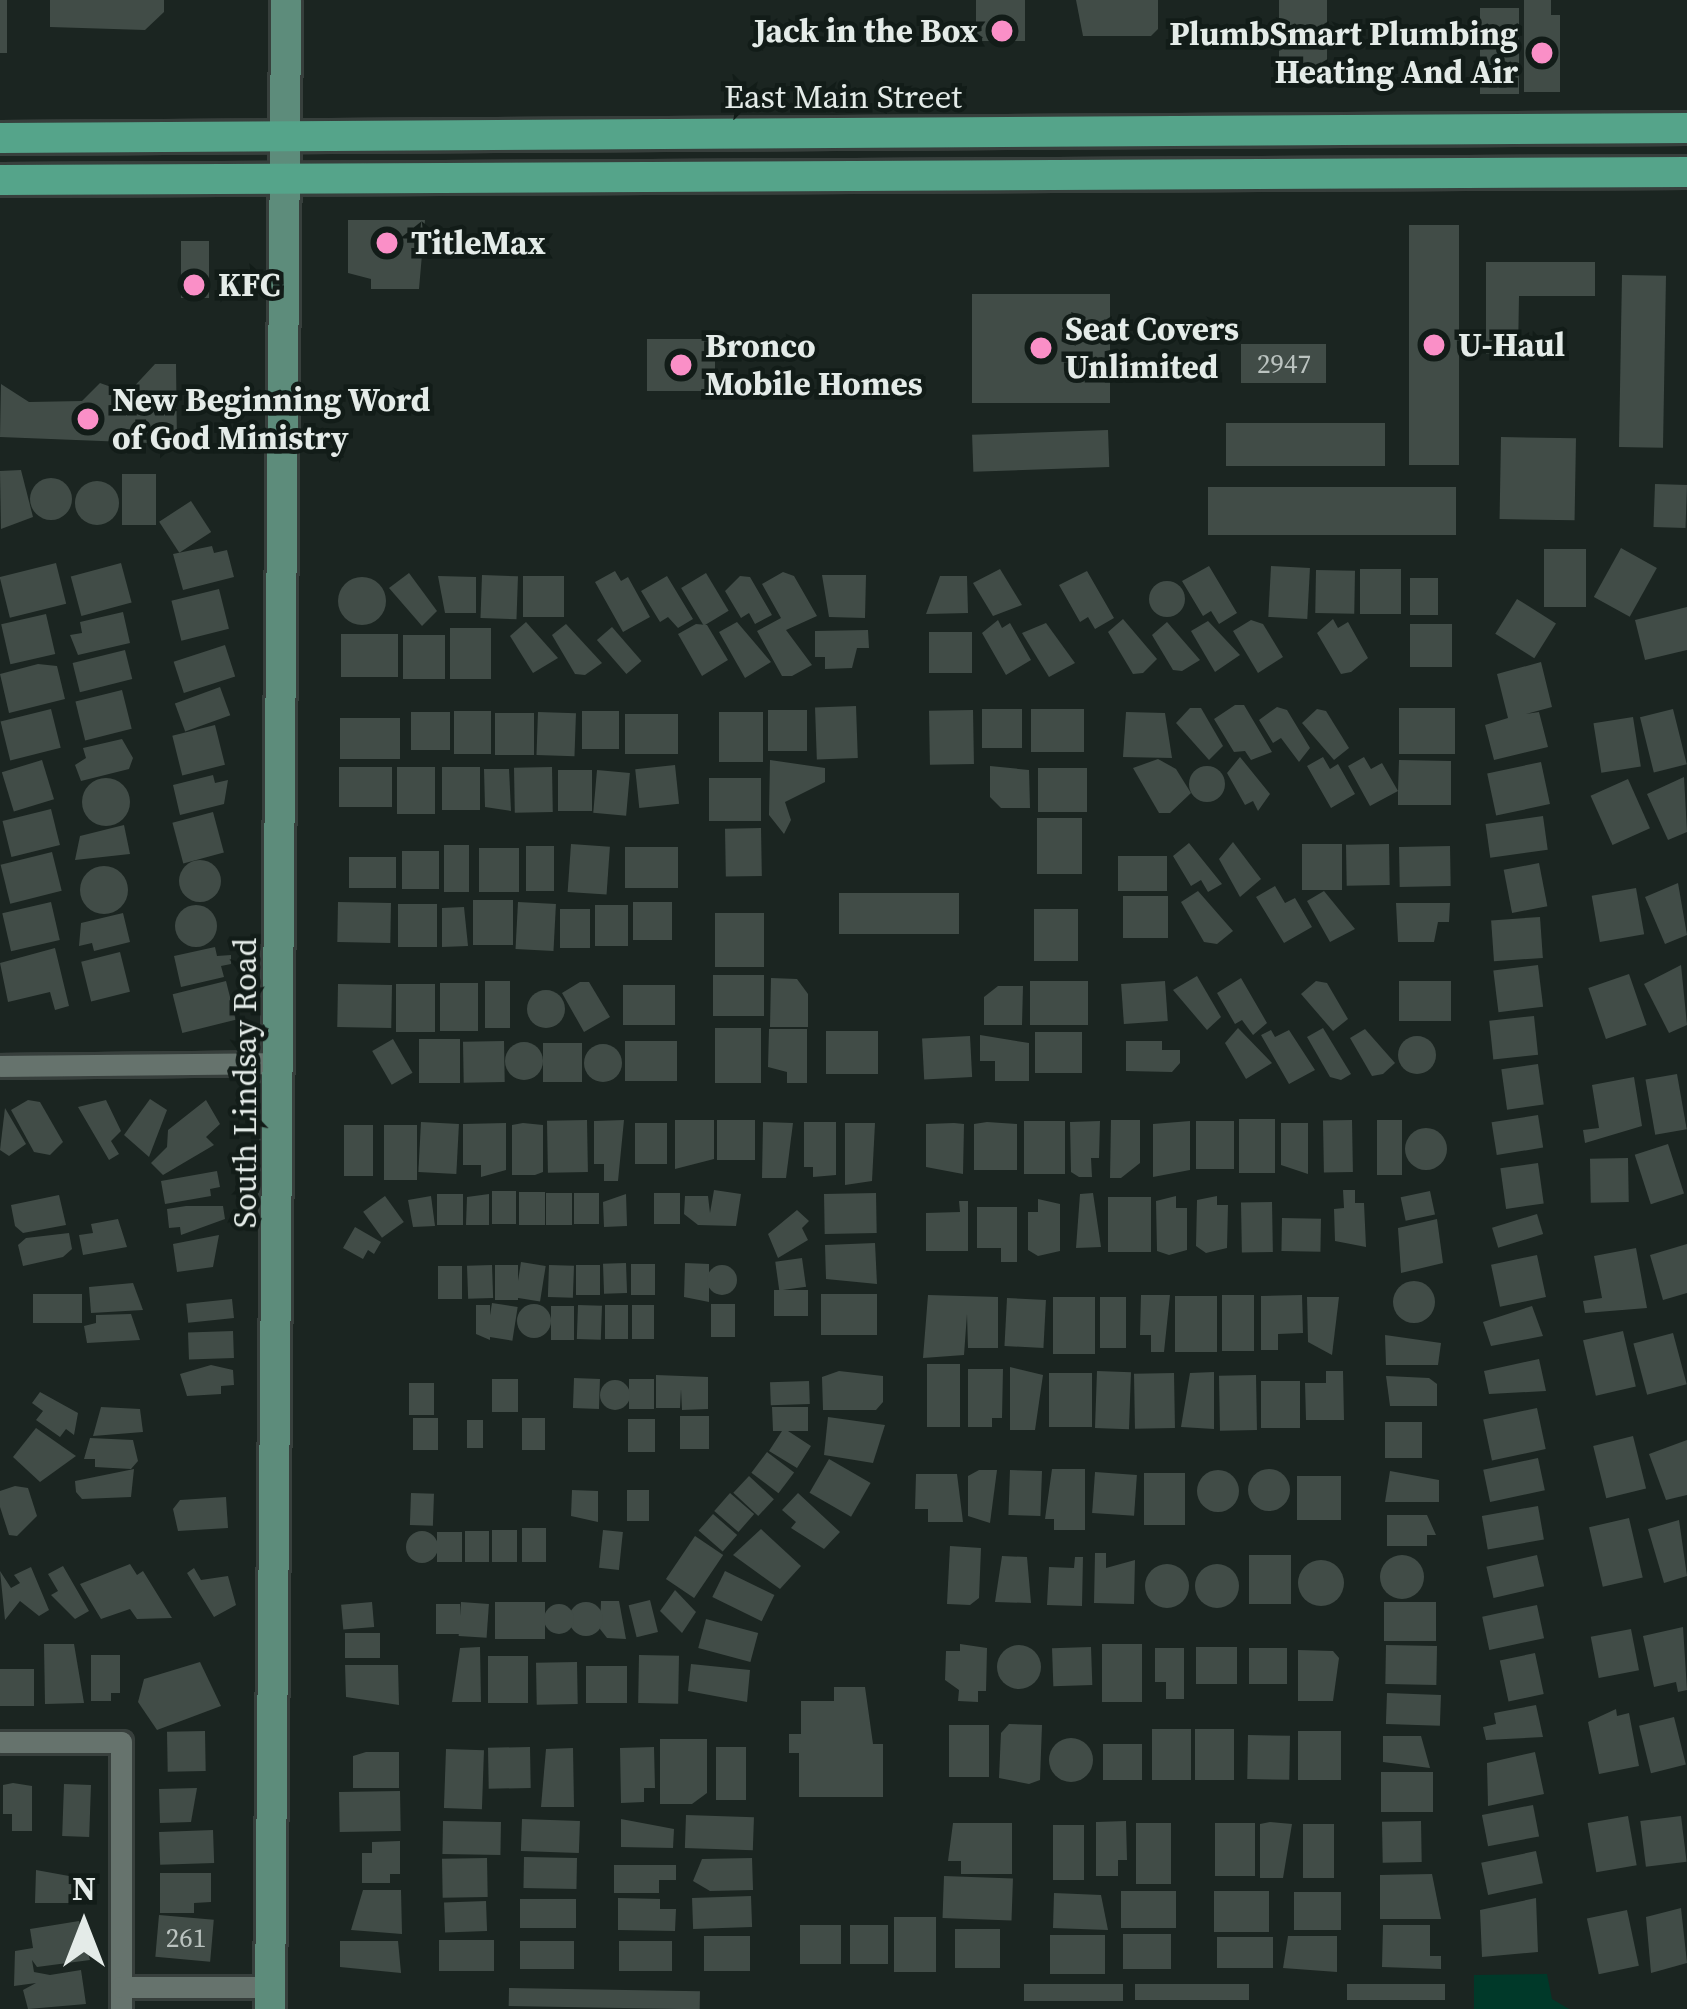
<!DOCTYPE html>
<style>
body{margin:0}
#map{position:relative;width:1687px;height:2009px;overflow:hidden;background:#1b2521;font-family:"Source Serif 4",serif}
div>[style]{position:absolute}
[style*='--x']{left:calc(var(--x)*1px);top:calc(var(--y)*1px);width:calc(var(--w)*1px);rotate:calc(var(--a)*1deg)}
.green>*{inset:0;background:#003929}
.building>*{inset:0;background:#414c47;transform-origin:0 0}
.round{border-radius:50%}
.roads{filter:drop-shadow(3px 0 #373f3c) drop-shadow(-3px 0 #373f3c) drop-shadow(0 3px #373f3c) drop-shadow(0 -3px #373f3c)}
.minor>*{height:21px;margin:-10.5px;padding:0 10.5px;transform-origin:10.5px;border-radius:10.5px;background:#66736d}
.secondary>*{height:30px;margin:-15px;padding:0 15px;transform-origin:15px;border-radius:15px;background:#5d8c7b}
.primary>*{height:30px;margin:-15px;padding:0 15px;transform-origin:15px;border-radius:15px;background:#55a48a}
.dots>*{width:33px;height:33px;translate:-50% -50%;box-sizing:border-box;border:6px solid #121c18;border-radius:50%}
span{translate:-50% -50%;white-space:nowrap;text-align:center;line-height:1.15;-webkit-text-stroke:9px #121c18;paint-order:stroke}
.number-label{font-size:27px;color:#bbc3c0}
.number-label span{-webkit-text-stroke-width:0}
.poi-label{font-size:33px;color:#e4ebe8;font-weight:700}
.right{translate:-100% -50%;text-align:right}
.left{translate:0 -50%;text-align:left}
.street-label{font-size:33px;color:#e4ebe8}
.north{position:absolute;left:24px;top:1865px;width:120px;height:120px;-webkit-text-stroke:9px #121c18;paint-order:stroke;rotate:0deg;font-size:33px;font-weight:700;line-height:48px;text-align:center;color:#e4ebe8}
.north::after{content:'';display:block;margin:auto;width:42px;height:54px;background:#e4ebe8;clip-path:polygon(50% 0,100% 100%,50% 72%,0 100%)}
</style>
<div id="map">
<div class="green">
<i style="clip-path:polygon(1547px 1974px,1552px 1999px,1569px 2009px,1474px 2009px,1474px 1975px)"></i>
</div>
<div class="building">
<i style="left:0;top:0;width:7px;height:53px"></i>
<i style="clip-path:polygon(50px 0,164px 0,164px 12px,145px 30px,50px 27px)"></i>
<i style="left:1025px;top:0;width:41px;height:49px;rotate:90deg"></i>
<i style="clip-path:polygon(1076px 0,1158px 0,1158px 29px,1151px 36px,1083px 36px)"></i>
<i style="left:1279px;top:0;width:48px;height:69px"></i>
<i style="clip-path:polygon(1524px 0,1551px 0,1551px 15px,1560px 15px,1560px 92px,1524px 92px)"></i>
<i style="left:1480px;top:8px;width:39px;height:86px"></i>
<i style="clip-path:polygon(348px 220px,425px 220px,419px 289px,371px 289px,371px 279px,348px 273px)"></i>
<i style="left:1409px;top:225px;width:50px;height:240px"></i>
<i style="left:181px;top:241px;width:28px;height:57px"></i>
<i style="clip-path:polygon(1486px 262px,1595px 262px,1595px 296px,1519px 296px,1518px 354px,1486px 354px)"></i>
<i style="left:1622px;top:275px;width:44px;height:172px;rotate:1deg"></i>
<i style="left:972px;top:294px;width:138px;height:109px"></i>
<i style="left:647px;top:339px;width:68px;height:52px"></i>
<i style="left:1241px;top:344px;width:85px;height:39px"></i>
<i style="clip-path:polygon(155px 364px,176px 364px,177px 444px,0 437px,1px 384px,29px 402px,82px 401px,100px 383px,128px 393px)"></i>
<i style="left:1226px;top:423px;width:159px;height:43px"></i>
<i style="left:1108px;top:430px;width:37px;height:136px;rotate:88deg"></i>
<i style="left:1501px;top:437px;width:75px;height:82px;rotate:1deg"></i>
<i style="clip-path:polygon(21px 470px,33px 517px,1px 529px,0 471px)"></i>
<i style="left:156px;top:474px;width:51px;height:34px;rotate:90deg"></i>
<i class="round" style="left:30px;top:478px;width:42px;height:42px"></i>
<i class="round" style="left:75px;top:481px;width:44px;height:44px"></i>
<i style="left:1655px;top:484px;width:32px;height:43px;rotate:2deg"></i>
<i style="left:1208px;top:487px;width:248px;height:48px"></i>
<i style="left:191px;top:501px;width:37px;height:38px;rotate:57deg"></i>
<i style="clip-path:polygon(212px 546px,214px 553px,227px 550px,234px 577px,183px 590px,173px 554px)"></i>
<i style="left:1621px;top:548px;width:41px;height:56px;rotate:29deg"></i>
<i style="left:1544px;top:549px;width:42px;height:58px"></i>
<i style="left:56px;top:563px;width:42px;height:58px;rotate:76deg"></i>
<i style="left:121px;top:563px;width:41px;height:52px;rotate:75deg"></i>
<i style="clip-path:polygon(1209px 566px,1237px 613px,1219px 624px,1211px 611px,1203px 616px,1182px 581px)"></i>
<i style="left:1271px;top:566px;width:39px;height:51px;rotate:3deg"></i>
<i style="clip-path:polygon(1000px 569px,1022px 605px,993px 616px,973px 583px)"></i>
<i style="left:1360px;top:569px;width:41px;height:45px"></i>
<i style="left:1316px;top:570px;width:39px;height:43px;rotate:1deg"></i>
<i style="clip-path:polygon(615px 571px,621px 581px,628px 577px,650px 617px,623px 632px,595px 582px)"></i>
<i style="clip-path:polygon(1087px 571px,1114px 618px,1095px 629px,1088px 617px,1080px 622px,1059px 585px)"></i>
<i style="clip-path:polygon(783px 572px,794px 576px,817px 616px,786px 630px,812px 665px,792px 676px,782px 676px,757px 631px,781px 618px,762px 584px)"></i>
<i style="clip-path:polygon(409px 573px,437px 611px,422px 626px,389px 588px)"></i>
<i style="left:706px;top:573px;width:44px;height:29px;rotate:59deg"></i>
<i style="left:482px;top:575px;width:36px;height:43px;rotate:2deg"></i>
<i style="clip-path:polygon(822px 575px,866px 575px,865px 618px,829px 617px)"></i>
<i style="clip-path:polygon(438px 576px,476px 577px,476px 613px,445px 613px)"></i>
<i style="left:523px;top:576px;width:41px;height:41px"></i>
<i style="clip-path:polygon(667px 576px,693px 619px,678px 628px,668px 617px,660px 622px,641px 591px)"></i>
<i style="clip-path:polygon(740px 576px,750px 577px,772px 615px,755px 624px,749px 613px,741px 618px,725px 591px)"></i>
<i style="clip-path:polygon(940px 576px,967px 576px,968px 613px,926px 614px)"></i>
<i class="round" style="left:338px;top:577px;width:48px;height:48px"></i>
<i style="left:1410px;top:578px;width:28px;height:37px"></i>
<i class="round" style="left:1149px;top:581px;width:36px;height:36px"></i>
<i style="left:219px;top:589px;width:41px;height:49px;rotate:76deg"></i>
<i style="left:1517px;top:599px;width:46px;height:41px;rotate:32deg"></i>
<i style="clip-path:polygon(1687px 607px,1687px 650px,1645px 660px,1635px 620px)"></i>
<i style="clip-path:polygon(123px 612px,130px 643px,78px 655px,70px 635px,82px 633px,80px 622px)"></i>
<i style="left:46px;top:614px;width:41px;height:46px;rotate:77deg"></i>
<i style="clip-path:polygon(1123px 619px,1157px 659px,1143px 673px,1133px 674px,1108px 632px)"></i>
<i style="clip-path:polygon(1333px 619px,1338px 628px,1348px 622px,1368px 658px,1351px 672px,1341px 674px,1317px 633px)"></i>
<i style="clip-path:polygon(998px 620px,1002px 628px,1010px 623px,1031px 660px,1006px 675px,982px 633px)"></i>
<i style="clip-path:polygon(1251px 620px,1263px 624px,1283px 657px,1258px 673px,1233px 631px)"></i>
<i style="clip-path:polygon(1208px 621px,1240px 655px,1215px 672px,1191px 631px)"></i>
<i style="clip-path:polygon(526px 622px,558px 658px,533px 673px,510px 636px)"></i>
<i style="clip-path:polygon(737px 622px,771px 662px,745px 678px,719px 632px)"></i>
<i style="clip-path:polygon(1167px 622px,1200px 660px,1182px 671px,1173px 670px,1152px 635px)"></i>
<i style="clip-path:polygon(1046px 623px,1075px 663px,1049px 677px,1022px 633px)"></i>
<i style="clip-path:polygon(566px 624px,602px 663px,585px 675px,575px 674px,552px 635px)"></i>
<i style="clip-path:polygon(696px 624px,707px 625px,728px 660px,702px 676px,678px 634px)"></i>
<i style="left:1410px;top:624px;width:42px;height:43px"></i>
<i style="left:612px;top:627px;width:45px;height:20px;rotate:49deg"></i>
<i style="left:450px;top:628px;width:41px;height:51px"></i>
<i style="clip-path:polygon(868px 630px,869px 648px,857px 648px,852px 668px,825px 669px,825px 657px,815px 657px,815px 631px)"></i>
<i style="left:929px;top:632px;width:43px;height:41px"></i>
<i style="left:341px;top:634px;width:57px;height:43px"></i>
<i style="left:403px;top:635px;width:42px;height:44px"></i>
<i style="left:225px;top:645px;width:33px;height:54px;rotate:72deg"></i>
<i style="left:125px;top:650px;width:30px;height:54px;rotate:76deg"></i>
<i style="clip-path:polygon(1541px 662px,1552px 707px,1526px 714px,1539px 712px,1548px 747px,1494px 760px,1485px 725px,1508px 718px,1497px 674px)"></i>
<i style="clip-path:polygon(38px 664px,57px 666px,65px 699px,9px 713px,0 674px)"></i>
<i style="left:220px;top:687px;width:30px;height:48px;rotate:70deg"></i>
<i style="left:122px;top:690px;width:40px;height:48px;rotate:76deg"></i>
<i style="clip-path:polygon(1235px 705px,1244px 705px,1272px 752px,1251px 760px,1245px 751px,1234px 752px,1214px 719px)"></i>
<i style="left:856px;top:706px;width:52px;height:41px;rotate:88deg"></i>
<i style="clip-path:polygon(1277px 707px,1287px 710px,1310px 748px,1299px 762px,1281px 738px,1273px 743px,1259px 720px)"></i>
<i style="clip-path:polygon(1190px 708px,1201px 708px,1223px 746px,1209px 760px,1176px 723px)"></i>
<i style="left:1399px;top:708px;width:56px;height:46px"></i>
<i style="left:51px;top:709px;width:40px;height:52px;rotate:76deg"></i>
<i style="left:982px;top:709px;width:40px;height:39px"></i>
<i style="left:1031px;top:709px;width:53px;height:43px"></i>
<i style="clip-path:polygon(1317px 709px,1326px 711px,1349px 748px,1334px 760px,1302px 723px)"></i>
<i style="left:1673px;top:709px;width:57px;height:34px;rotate:76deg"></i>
<i style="left:768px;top:710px;width:39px;height:41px"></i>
<i style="left:973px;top:710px;width:54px;height:44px;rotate:89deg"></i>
<i style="left:491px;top:711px;width:43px;height:37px;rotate:90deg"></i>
<i style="left:582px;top:711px;width:37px;height:38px"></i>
<i style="left:450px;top:712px;width:38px;height:39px;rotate:90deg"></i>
<i style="left:538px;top:712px;width:38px;height:43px;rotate:2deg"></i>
<i style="left:763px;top:712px;width:50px;height:44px;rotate:90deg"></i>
<i style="clip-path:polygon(1126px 712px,1165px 713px,1172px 758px,1123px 757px)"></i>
<i style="left:495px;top:713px;width:39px;height:42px"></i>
<i style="left:678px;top:714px;width:40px;height:53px;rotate:90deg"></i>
<i style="left:1633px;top:717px;width:50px;height:40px;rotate:81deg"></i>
<i style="left:340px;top:718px;width:60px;height:41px"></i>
<i style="left:215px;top:725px;width:41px;height:44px;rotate:76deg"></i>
<i style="clip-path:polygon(122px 739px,133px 758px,129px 769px,81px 781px,75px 765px,86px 758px,83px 748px)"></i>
<i style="clip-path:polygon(1240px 757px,1270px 794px,1258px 811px,1253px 801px,1245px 805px,1227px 773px)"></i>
<i style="clip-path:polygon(1323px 757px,1330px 769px,1338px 764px,1355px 794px,1331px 808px,1307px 766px)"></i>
<i style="clip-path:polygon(1364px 757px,1371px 769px,1382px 763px,1398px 791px,1399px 760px,1451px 761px,1451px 805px,1398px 805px,1398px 791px,1370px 806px,1348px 766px)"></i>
<i style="clip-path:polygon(1158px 759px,1176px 769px,1191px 793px,1170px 813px,1159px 813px,1133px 768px)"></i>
<i style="left:42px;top:760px;width:41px;height:42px;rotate:73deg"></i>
<i style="clip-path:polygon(770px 760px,825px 768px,825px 782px,785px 802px,791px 820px,784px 834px,769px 815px)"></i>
<i style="left:1541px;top:762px;width:43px;height:55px;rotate:78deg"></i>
<i style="left:675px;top:765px;width:39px;height:40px;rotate:84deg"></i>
<i style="clip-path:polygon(990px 766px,1029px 770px,1030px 808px,1001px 808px,990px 797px)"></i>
<i class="round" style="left:1189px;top:766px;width:36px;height:36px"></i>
<i style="left:339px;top:767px;width:53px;height:40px"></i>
<i style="left:397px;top:767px;width:38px;height:47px"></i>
<i style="left:442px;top:767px;width:38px;height:43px"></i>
<i style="left:552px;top:767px;width:45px;height:38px;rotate:89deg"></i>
<i style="left:1087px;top:768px;width:44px;height:49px;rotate:90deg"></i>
<i style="clip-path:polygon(484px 769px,509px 769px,511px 811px,485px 807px)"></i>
<i style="left:592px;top:770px;width:41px;height:34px;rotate:90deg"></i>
<i style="left:597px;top:770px;width:33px;height:43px;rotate:5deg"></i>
<i style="clip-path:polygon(213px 775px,215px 783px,228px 780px,224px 804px,180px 815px,173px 785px)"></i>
<i style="clip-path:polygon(1684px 777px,1687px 832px,1668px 840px,1647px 794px)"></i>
<i class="round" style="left:82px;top:778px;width:48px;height:48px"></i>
<i style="left:709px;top:778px;width:52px;height:43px"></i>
<i style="left:1628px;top:779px;width:54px;height:41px;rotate:66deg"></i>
<i style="left:51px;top:809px;width:37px;height:50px;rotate:76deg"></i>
<i style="left:213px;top:812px;width:42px;height:42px;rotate:75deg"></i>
<i style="left:1543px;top:816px;width:34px;height:58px;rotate:82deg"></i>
<i style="left:1037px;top:818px;width:45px;height:56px"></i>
<i style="clip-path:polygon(124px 825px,130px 854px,75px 860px,80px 836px)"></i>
<i style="left:761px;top:828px;width:48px;height:36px;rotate:89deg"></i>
<i style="clip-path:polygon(1233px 842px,1261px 879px,1240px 897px,1219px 859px)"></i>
<i style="clip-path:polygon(1189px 843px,1222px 884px,1208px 892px,1201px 880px,1191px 886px,1173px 856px)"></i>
<i style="left:571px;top:844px;width:39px;height:48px;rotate:4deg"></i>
<i style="left:1302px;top:844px;width:40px;height:46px"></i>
<i style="left:1389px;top:844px;width:41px;height:43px;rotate:89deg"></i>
<i style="left:444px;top:845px;width:25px;height:47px"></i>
<i style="left:526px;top:846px;width:28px;height:45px"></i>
<i style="left:1450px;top:846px;width:40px;height:51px;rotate:89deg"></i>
<i style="left:625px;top:847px;width:53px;height:41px"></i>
<i style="left:479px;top:848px;width:40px;height:44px"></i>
<i style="left:402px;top:851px;width:37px;height:38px"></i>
<i style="left:52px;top:852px;width:40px;height:53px;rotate:76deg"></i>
<i style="left:1118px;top:856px;width:49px;height:35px"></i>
<i style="left:349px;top:857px;width:47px;height:31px"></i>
<i class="round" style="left:179px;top:860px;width:42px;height:42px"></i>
<i style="left:1539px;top:863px;width:44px;height:36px;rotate:79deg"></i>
<i class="round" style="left:80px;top:866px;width:48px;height:48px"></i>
<i style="clip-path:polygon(1678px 883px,1687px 935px,1665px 944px,1645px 897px)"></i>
<i style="clip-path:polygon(1275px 886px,1285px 903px,1295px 898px,1312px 927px,1284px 943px,1256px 897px)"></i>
<i style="left:1636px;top:888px;width:47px;height:45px;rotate:80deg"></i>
<i style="clip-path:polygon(1198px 891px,1233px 931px,1217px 944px,1204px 942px,1181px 902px)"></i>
<i style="clip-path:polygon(1324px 891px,1355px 929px,1330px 942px,1307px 901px)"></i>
<i style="left:839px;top:893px;width:120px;height:41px"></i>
<i style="left:1123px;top:896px;width:45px;height:42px"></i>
<i style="left:513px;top:900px;width:45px;height:40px;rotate:90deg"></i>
<i style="left:51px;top:902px;width:39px;height:50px;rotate:77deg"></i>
<i style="left:338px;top:902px;width:53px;height:40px;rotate:1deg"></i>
<i style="left:518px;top:902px;width:38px;height:47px;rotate:3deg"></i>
<i style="left:633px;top:902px;width:39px;height:38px"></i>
<i style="clip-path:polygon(1396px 903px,1450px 903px,1449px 922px,1438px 922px,1434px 942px,1398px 942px)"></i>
<i style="left:398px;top:904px;width:39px;height:43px"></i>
<i style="left:595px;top:905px;width:33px;height:41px"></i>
<i class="round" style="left:175px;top:905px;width:42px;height:42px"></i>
<i style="clip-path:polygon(464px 907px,468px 946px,442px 947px,442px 908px)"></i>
<i style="left:560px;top:909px;width:30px;height:39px"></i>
<i style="left:1034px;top:909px;width:44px;height:52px"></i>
<i style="clip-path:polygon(123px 913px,130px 942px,94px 951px,92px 943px,79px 946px,81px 923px)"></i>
<i style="left:715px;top:913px;width:49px;height:54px"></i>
<i style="left:1540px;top:917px;width:41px;height:49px;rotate:86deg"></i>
<i style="clip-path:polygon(215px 947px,217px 956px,231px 955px,231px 964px,221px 966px,224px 977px,181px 987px,174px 956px)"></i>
<i style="clip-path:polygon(55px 948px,69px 1006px,55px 1010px,50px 992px,8px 1002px,0 963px)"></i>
<i style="left:120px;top:952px;width:41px;height:40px;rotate:76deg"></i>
<i style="left:1538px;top:965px;width:42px;height:45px;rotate:83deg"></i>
<i style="clip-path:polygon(1681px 965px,1687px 1025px,1669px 1033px,1644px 984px)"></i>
<i style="left:1629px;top:974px;width:54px;height:43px;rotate:71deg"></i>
<i style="left:713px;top:975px;width:51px;height:41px"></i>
<i style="clip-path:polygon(1197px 976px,1221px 1017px,1207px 1030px,1173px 990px)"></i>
<i style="clip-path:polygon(771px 978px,797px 979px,808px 994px,808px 1027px,770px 1027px)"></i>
<i style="clip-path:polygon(1241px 978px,1267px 1023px,1253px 1035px,1242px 1020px,1235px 1024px,1217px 993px)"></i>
<i style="left:226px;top:981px;width:40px;height:55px;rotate:76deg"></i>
<i style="left:510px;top:981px;width:47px;height:25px;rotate:90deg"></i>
<i style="left:1030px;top:981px;width:58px;height:44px"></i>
<i style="left:1165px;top:981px;width:40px;height:44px;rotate:86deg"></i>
<i style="clip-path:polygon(1316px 981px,1327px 983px,1348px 1019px,1333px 1031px,1301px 994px)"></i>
<i style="left:1399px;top:981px;width:52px;height:40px"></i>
<i style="clip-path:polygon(580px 982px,589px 982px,610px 1017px,584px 1032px,562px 993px)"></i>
<i style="left:478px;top:983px;width:48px;height:38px;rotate:90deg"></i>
<i style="left:338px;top:984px;width:54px;height:43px;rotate:1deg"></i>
<i style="left:435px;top:984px;width:48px;height:39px;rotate:90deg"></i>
<i style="left:623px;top:985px;width:52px;height:40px"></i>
<i style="clip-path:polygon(998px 986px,1023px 986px,1022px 1025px,984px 1025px,984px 997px)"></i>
<i class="round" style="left:527px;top:990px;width:38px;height:38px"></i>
<i style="left:1534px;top:1016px;width:39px;height:45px;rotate:84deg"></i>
<i style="left:715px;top:1028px;width:46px;height:55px"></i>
<i style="clip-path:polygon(1238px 1028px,1272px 1063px,1246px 1079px,1225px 1043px)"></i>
<i style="clip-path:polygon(1323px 1028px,1351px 1074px,1341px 1080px,1330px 1077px,1307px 1037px)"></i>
<i style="clip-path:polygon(769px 1029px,807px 1029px,807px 1083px,787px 1083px,787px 1072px,768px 1067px)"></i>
<i style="clip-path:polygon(1365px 1029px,1395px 1063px,1383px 1074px,1372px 1076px,1350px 1038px)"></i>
<i style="clip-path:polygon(1271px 1030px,1275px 1037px,1289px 1030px,1315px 1070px,1289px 1084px,1261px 1035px)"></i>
<i style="left:826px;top:1031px;width:52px;height:43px"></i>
<i style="left:1035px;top:1032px;width:47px;height:41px"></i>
<i style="clip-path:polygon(980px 1035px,1029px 1043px,1029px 1081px,995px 1081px,995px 1061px,980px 1061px)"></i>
<i class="round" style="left:1398px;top:1036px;width:38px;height:38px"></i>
<i style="left:970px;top:1036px;width:41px;height:48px;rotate:87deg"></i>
<i style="left:393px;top:1039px;width:39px;height:24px;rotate:60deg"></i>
<i style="left:419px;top:1039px;width:41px;height:44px"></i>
<i style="left:504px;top:1041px;width:41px;height:41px;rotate:89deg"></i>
<i style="left:625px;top:1041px;width:52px;height:40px"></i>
<i style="clip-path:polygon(1126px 1041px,1162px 1041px,1162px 1050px,1180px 1050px,1180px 1063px,1172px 1072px,1126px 1071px)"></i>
<i class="round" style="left:505px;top:1042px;width:38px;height:38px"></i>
<i style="left:582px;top:1043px;width:39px;height:39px;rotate:90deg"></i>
<i class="round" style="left:584px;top:1044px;width:38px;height:38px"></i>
<i style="left:1538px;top:1064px;width:41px;height:37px;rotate:82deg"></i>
<i style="left:1677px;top:1074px;width:56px;height:32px;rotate:80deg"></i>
<i style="clip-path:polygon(1634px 1077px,1642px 1126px,1585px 1143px,1583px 1130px,1599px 1128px,1592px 1085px)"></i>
<i style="clip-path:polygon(150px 1099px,167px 1110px,149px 1157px,124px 1135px)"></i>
<i style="clip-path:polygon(28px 1100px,40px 1102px,63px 1142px,50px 1155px,34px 1152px,11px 1110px)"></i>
<i style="clip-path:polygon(106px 1100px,121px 1131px,111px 1141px,119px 1154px,109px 1160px,78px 1107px)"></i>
<i style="clip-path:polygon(206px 1100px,220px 1124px,206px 1137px,214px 1145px,163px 1175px,151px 1163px,167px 1147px,168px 1130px)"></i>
<i style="clip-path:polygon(5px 1108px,26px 1144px,9px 1156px,0 1150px)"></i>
<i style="left:1538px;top:1115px;width:33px;height:47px;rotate:81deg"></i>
<i style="left:1239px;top:1119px;width:36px;height:54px"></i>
<i style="left:587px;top:1120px;width:52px;height:40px;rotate:89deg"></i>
<i style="clip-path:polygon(624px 1120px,618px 1181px,604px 1181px,604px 1164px,594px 1164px,594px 1121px)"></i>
<i style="clip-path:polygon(675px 1120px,714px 1120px,714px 1159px,675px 1169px)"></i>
<i style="left:717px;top:1120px;width:38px;height:40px"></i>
<i style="clip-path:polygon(1111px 1120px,1140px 1120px,1140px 1163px,1121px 1178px,1110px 1178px)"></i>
<i style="left:1352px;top:1120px;width:52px;height:29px;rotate:89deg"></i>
<i style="left:1377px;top:1120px;width:25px;height:55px"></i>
<i style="left:1024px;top:1121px;width:41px;height:53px"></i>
<i style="clip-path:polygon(1100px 1121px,1099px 1158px,1091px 1158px,1092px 1177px,1079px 1177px,1071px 1172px,1070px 1122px)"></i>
<i style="clip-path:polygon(1190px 1121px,1190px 1170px,1153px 1177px,1153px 1124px)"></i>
<i style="left:1196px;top:1121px;width:38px;height:48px"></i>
<i style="left:421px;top:1122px;width:38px;height:50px;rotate:3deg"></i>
<i style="clip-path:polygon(763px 1122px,793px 1123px,786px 1178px,762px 1178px)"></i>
<i style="clip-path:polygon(804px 1122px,836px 1122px,836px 1175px,813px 1177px,813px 1167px,804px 1167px)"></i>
<i style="clip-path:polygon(987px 1122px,1017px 1124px,1017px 1170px,974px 1170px,974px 1124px)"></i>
<i style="clip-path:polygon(506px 1123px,506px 1170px,481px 1177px,481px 1165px,463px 1165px,463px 1124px)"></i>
<i style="clip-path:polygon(523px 1123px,543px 1125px,543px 1172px,535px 1175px,512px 1175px,512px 1125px)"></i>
<i style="left:635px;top:1123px;width:32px;height:41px"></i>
<i style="clip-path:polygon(845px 1123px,875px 1123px,872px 1181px,845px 1185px)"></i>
<i style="clip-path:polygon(954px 1123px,964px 1124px,963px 1174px,926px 1167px,926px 1124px)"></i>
<i style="clip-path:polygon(1281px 1123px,1308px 1123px,1308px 1174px,1281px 1165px)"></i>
<i style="left:344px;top:1125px;width:29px;height:51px"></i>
<i style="left:384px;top:1125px;width:33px;height:55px"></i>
<i class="round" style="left:1405px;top:1128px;width:42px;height:42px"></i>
<i style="left:1668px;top:1144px;width:52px;height:35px;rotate:72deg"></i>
<i style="left:1628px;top:1158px;width:44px;height:38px;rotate:89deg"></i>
<i style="left:1538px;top:1163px;width:41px;height:38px;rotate:82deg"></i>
<i style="clip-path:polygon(217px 1171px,220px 1187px,210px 1189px,211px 1196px,165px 1204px,161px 1181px)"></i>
<i style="clip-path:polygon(714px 1190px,741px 1194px,736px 1226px,698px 1225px,684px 1214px,685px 1196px,708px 1196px,710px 1213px)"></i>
<i style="clip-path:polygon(1343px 1190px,1355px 1190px,1355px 1203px,1364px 1203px,1366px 1247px,1335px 1241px,1334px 1209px,1344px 1208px)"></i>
<i style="left:492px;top:1191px;width:24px;height:33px"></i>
<i style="left:1430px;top:1191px;width:24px;height:30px;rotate:78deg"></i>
<i style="left:519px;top:1192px;width:26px;height:33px"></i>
<i style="left:546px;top:1193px;width:26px;height:32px"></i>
<i style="left:574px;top:1193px;width:25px;height:31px"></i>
<i style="left:654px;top:1193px;width:26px;height:31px"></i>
<i style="left:876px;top:1193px;width:40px;height:52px;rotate:89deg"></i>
<i style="clip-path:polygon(1093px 1193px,1101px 1247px,1076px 1248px,1080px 1194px)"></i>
<i style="left:437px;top:1194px;width:26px;height:31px"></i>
<i style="clip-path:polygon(489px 1194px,489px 1225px,466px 1225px,467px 1197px)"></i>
<i style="clip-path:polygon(626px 1194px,627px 1226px,604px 1227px,603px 1202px)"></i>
<i style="clip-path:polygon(59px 1195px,66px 1225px,23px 1233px,15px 1226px,11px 1205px)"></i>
<i style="left:385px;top:1196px;width:32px;height:27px;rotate:54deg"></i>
<i style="clip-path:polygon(431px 1196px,435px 1226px,413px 1227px,408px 1200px)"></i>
<i style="clip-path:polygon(1176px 1196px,1176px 1208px,1187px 1208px,1187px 1250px,1169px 1255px,1157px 1251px,1156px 1201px)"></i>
<i style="clip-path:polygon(1217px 1196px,1217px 1205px,1228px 1205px,1227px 1248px,1206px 1253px,1196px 1246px,1197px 1200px)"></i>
<i style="left:1108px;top:1197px;width:43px;height:55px"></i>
<i style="clip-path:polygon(1038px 1199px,1060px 1204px,1060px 1251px,1038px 1256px,1028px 1250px,1028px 1212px,1038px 1212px)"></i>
<i style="clip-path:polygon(959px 1201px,968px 1201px,968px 1251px,926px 1251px,926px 1213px,960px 1212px)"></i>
<i style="left:1272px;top:1202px;width:50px;height:31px;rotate:89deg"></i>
<i style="clip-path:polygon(186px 1206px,223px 1206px,225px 1219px,181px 1235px,180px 1227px,169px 1228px,167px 1209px)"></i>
<i style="clip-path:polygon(977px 1207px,1017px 1207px,1017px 1262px,1001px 1262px,1001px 1248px,977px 1248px)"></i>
<i style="clip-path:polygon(797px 1210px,809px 1221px,802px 1228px,808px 1240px,778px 1258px,768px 1234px)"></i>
<i style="left:1537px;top:1214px;width:21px;height:47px;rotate:73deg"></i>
<i style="left:1282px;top:1218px;width:39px;height:33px;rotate:1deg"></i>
<i style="clip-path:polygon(118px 1219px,127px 1247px,83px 1255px,79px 1235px,93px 1233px,91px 1224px)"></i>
<i style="clip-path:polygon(1437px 1219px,1443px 1263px,1401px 1273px,1398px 1228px)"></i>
<i style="clip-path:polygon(355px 1227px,381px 1242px,374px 1254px,368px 1250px,363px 1259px,343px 1248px)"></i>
<i style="clip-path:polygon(69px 1233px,72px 1249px,63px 1257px,23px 1266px,18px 1245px,26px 1238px)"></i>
<i style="clip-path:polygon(219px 1235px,213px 1267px,177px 1272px,173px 1244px)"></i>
<i style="clip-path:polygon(875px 1243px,877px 1284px,826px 1279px,825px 1245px)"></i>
<i style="clip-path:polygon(1687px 1244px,1687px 1293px,1663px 1300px,1650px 1255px)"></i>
<i style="clip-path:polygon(1636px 1248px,1647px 1308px,1585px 1313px,1583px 1301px,1602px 1298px,1594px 1256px)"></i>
<i style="left:1537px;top:1255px;width:43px;height:47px;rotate:78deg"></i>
<i style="left:802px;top:1258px;width:29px;height:27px;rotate:82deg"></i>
<i style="left:521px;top:1262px;width:25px;height:36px;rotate:9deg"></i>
<i style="left:626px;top:1263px;width:30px;height:23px;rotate:88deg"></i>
<i style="clip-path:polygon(685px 1263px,709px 1264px,709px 1302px,684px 1297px)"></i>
<i style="left:631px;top:1264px;width:24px;height:31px"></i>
<i style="left:492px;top:1265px;width:33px;height:25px;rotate:88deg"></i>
<i style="left:495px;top:1265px;width:23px;height:35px"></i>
<i style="left:549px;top:1265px;width:25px;height:32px;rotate:2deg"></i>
<i style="left:576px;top:1265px;width:24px;height:30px"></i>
<i class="round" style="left:707px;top:1265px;width:30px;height:30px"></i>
<i style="left:438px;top:1266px;width:24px;height:33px"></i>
<i class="round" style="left:1393px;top:1281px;width:42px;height:42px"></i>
<i style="clip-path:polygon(133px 1283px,143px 1310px,91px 1313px,89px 1287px)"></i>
<i style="left:808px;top:1290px;width:26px;height:34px;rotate:90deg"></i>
<i style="left:82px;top:1294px;width:29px;height:49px;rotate:90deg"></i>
<i style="left:821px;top:1294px;width:56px;height:41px"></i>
<i style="clip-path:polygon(928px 1295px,998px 1297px,998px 1348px,968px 1348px,967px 1314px,964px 1355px,923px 1358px)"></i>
<i style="clip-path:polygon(1141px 1295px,1170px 1295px,1164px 1352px,1151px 1352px,1151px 1335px,1140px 1335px)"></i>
<i style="left:1222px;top:1295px;width:32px;height:56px"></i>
<i style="clip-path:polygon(1302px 1295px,1303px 1333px,1278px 1334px,1278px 1350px,1261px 1350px,1261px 1296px)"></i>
<i style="left:1175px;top:1296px;width:42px;height:56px"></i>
<i style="left:1053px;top:1297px;width:42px;height:57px"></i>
<i style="left:1100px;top:1297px;width:26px;height:51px"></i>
<i style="clip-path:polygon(1307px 1297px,1339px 1297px,1332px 1355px,1308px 1342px)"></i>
<i style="left:1007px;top:1298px;width:39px;height:48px;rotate:3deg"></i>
<i style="left:232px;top:1299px;width:19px;height:46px;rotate:84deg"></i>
<i style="left:492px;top:1303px;width:26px;height:34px;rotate:9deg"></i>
<i style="left:711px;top:1304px;width:24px;height:33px"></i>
<i class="round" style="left:517px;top:1304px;width:34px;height:34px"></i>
<i style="clip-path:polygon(476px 1305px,490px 1305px,490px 1340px,476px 1334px)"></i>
<i style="left:578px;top:1305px;width:24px;height:34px;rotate:2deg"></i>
<i style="left:605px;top:1305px;width:23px;height:34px"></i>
<i style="left:632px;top:1305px;width:22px;height:34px"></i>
<i style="left:551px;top:1306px;width:23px;height:34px"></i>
<i style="clip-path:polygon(1532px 1306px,1543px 1336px,1491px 1346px,1483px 1322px)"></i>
<i style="clip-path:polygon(131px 1314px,140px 1340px,87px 1343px,84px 1326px,96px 1323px,96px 1315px)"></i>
<i style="left:233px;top:1331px;width:27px;height:45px;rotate:88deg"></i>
<i style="left:1623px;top:1331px;width:57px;height:41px;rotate:77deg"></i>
<i style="left:1673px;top:1333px;width:53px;height:41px;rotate:75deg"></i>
<i style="clip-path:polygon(1385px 1335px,1441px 1343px,1438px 1365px,1386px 1365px)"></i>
<i style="clip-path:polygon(1539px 1359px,1546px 1391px,1489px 1394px,1484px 1371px)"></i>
<i style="left:960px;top:1364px;width:63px;height:33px;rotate:90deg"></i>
<i style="clip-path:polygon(211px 1365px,233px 1370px,234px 1385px,221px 1386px,221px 1394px,187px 1396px,180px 1374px)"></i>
<i style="clip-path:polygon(1010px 1367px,1043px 1375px,1035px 1430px,1010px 1430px)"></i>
<i style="clip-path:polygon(968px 1369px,1003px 1369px,1002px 1418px,992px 1418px,992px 1427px,968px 1427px)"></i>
<i style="clip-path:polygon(839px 1371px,883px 1376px,883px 1402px,876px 1410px,823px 1410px,822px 1377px)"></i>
<i style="left:1097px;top:1371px;width:34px;height:57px;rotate:2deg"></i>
<i style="clip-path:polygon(1326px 1371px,1343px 1371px,1344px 1420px,1306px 1420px,1305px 1383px,1326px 1383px)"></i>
<i style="clip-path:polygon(1214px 1372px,1214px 1429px,1181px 1427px,1190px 1373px)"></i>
<i style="left:1049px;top:1373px;width:43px;height:54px"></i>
<i style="left:1174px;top:1373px;width:55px;height:40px;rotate:89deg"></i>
<i style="clip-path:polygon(656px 1375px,708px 1377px,708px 1409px,682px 1410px,681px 1389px,680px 1408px,656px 1408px)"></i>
<i style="left:1256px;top:1375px;width:55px;height:37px;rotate:89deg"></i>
<i style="clip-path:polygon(1386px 1376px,1429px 1378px,1437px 1384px,1437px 1406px,1390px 1406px)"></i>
<i style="left:574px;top:1378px;width:26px;height:30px;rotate:2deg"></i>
<i style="left:492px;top:1379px;width:26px;height:33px"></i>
<i style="left:629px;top:1379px;width:25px;height:30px"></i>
<i class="round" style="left:600px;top:1380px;width:30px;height:30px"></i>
<i style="left:809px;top:1381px;width:23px;height:39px;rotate:88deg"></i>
<i style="left:1261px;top:1381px;width:39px;height:47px"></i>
<i style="left:409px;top:1383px;width:25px;height:32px"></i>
<i style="clip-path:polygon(40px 1392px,78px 1413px,74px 1435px,66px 1429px,60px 1437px,36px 1420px,43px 1411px,32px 1403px)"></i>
<i style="clip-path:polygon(101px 1407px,140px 1409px,143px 1432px,93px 1436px)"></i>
<i style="clip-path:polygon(772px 1407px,808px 1407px,808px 1431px,788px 1431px,811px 1446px,797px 1468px,769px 1451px,782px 1431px,773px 1431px)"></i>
<i style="left:1537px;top:1408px;width:42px;height:55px;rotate:78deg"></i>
<i style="left:680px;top:1416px;width:29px;height:33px"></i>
<i style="clip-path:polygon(828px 1417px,885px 1425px,873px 1463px,824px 1455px)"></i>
<i style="left:413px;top:1418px;width:25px;height:32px"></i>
<i style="left:522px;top:1418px;width:23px;height:32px"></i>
<i style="left:628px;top:1419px;width:27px;height:33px"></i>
<i style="left:467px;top:1420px;width:16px;height:28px"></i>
<i style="left:1385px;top:1422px;width:37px;height:36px"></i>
<i style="clip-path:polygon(36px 1428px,76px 1456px,40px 1482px,13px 1457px)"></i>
<i style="left:1633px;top:1436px;width:54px;height:41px;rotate:76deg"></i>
<i style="clip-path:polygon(90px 1438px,133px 1440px,138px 1461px,131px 1469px,95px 1467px,95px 1459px,84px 1459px)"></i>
<i style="clip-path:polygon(1687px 1440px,1687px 1495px,1666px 1500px,1649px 1454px)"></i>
<i style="left:767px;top:1452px;width:34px;height:26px;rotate:37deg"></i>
<i style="left:1538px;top:1458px;width:33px;height:56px;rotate:78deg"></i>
<i style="left:829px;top:1459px;width:48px;height:39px;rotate:30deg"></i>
<i class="round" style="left:1248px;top:1469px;width:42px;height:42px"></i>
<i style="clip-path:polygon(134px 1469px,131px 1497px,82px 1499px,76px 1492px,75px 1481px)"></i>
<i style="clip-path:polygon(1052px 1469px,1085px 1469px,1085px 1530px,1054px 1530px,1054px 1519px,1045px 1519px)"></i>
<i class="round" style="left:1197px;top:1470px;width:42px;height:42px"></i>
<i style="clip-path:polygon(979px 1470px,997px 1470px,990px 1523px,968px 1516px,968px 1476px)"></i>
<i style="left:1010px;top:1470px;width:32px;height:45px;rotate:2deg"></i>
<i style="clip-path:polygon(1390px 1471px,1439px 1480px,1439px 1502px,1385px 1502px)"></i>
<i style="left:1095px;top:1472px;width:42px;height:41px;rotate:4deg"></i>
<i style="left:1144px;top:1473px;width:41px;height:52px"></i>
<i style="clip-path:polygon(916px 1474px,957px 1474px,963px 1522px,928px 1522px,928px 1509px,915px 1509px)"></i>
<i style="left:749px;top:1476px;width:34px;height:23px;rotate:43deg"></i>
<i style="left:1297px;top:1476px;width:44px;height:44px"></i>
<i style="clip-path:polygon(15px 1486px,28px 1488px,37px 1516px,17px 1536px,9px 1535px,0 1507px,0 1491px)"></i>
<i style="clip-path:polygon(572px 1490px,598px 1491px,598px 1522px,571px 1516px)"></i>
<i style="left:627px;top:1490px;width:22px;height:31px"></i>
<i style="left:411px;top:1493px;width:23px;height:32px;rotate:2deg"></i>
<i style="left:730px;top:1493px;width:32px;height:24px;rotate:41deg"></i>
<i style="clip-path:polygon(798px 1493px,840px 1532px,824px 1549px,791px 1528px,796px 1522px,782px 1510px)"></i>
<i style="clip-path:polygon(226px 1497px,228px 1528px,178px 1531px,173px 1509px,180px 1500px)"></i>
<i style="left:1538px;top:1506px;width:34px;height:57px;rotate:80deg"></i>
<i style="left:713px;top:1514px;width:32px;height:22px;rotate:41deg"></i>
<i style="clip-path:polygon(1387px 1515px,1427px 1515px,1436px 1535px,1427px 1535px,1427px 1546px,1387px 1546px)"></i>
<i style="left:1629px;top:1518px;width:61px;height:41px;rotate:77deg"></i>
<i style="clip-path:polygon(1679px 1520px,1687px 1576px,1664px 1583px,1648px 1529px)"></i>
<i style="left:522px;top:1528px;width:24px;height:34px"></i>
<i style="clip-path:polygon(761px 1529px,801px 1566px,780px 1589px,733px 1555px)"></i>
<i style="left:492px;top:1530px;width:25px;height:32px"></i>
<i style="left:603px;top:1530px;width:20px;height:38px;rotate:6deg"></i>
<i class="round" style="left:406px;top:1531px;width:32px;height:32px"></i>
<i style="left:465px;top:1531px;width:24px;height:31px"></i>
<i style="left:437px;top:1532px;width:25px;height:30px"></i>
<i style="left:695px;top:1536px;width:34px;height:52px;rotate:34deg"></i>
<i style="clip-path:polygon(950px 1546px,981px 1548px,979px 1598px,970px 1605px,947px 1604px)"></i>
<i style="clip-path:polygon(1095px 1553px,1106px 1553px,1106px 1568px,1135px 1560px,1134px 1604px,1094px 1603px)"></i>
<i style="left:1249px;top:1555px;width:42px;height:49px"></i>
<i style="left:1537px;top:1555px;width:32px;height:52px;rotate:77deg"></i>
<i class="round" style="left:1380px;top:1555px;width:44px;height:44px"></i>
<i style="clip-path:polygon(1002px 1556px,1027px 1557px,1031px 1603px,995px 1602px)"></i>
<i style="clip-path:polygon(1075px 1557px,1083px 1557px,1082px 1606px,1047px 1605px,1049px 1567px,1074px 1568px)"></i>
<i class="round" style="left:1298px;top:1560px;width:46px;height:46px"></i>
<i style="clip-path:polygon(130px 1564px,137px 1575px,143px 1571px,172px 1618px,137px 1619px,130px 1609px,101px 1619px,80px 1584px)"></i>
<i class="round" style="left:1145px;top:1564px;width:44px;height:44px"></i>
<i class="round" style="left:1195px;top:1564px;width:44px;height:44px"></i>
<i style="clip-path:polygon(63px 1566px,89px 1611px,75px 1619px,51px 1595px,58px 1591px,48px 1574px)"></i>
<i style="clip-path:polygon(31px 1567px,49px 1610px,39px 1616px,20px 1601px,5px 1620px,0 1571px,11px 1588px,20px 1583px,14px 1575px)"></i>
<i style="clip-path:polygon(194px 1568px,201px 1580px,228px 1576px,236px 1605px,214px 1617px,187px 1573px)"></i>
<i style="left:725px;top:1571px;width:55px;height:29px;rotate:26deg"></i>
<i style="clip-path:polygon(675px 1590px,696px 1612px,682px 1633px,660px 1611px)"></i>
<i style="left:650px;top:1600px;width:33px;height:22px;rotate:76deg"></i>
<i style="clip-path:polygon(601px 1601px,619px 1601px,626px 1639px,607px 1638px,600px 1629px)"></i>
<i style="left:372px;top:1602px;width:25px;height:31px;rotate:85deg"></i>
<i style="left:461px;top:1602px;width:28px;height:34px;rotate:4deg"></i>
<i style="left:545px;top:1602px;width:37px;height:50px;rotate:90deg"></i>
<i style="left:1384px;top:1602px;width:52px;height:39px"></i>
<i class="round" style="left:569px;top:1602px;width:34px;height:34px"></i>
<i class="round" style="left:544px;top:1604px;width:30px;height:30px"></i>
<i style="left:436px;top:1604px;width:24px;height:30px"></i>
<i style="left:1537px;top:1605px;width:34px;height:56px;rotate:78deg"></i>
<i style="left:706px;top:1619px;width:54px;height:30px;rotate:15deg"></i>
<i style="clip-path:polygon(1683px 1627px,1687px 1690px,1678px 1692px,1676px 1682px,1654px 1687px,1643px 1636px)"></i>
<i style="left:1631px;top:1629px;width:42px;height:41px;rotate:79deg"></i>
<i style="left:345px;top:1633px;width:35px;height:25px"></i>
<i style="clip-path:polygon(44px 1644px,74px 1644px,84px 1703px,45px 1704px)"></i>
<i style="clip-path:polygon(960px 1644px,987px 1648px,986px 1691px,978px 1691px,978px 1702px,958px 1701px,959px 1690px,945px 1680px,946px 1651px,960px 1651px)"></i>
<i style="left:1102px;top:1644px;width:40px;height:58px"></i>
<i style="left:1386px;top:1645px;width:51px;height:39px;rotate:1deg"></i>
<i class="round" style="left:997px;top:1645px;width:44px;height:44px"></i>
<i style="clip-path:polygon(480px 1647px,481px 1702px,452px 1702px,460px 1648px)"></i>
<i style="left:1091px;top:1647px;width:38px;height:39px;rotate:88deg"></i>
<i style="left:1196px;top:1647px;width:41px;height:37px"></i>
<i style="clip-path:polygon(1155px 1648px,1184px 1648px,1184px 1699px,1166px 1699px,1166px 1682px,1155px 1682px)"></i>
<i style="left:1249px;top:1648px;width:38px;height:36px"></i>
<i style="clip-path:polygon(1298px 1650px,1333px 1651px,1339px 1658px,1333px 1701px,1298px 1701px)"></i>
<i style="left:1535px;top:1653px;width:42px;height:36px;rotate:78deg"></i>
<i style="clip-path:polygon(91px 1655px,120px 1655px,120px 1693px,111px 1693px,111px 1701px,91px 1701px)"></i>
<i style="left:639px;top:1655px;width:40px;height:48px;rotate:1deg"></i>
<i style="left:488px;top:1656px;width:40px;height:47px"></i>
<i style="clip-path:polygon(200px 1662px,221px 1706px,157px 1730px,138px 1702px,144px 1679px)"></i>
<i style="left:577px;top:1662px;width:42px;height:41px;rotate:89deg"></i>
<i style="clip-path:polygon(691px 1664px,750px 1670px,747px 1702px,688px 1691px)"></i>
<i style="clip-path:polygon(345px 1665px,398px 1665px,399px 1705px,346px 1697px)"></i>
<i style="left:627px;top:1666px;width:37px;height:41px;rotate:90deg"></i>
<i style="left:0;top:1669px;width:34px;height:37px"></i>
<i style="clip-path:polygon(834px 1687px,865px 1687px,873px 1744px,883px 1744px,883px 1797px,799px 1797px,799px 1753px,789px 1753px,789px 1734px,801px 1734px,801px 1701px,834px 1701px)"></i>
<i style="left:1387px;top:1693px;width:54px;height:31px;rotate:2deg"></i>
<i style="clip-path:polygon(1536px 1705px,1543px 1737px,1486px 1740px,1483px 1727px,1496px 1724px,1494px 1713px)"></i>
<i style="clip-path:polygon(1616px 1709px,1617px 1716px,1629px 1713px,1639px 1766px,1599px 1774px,1588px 1722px)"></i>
<i style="left:1674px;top:1717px;width:49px;height:36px;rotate:76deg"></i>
<i style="clip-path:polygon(1009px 1724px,1042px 1725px,1040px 1780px,1029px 1784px,999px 1778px,1001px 1733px)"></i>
<i style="left:949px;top:1725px;width:40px;height:52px"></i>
<i style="left:1152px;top:1729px;width:39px;height:51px"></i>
<i style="left:1195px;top:1729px;width:39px;height:51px"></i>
<i style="left:205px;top:1731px;width:40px;height:38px;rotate:89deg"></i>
<i style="left:1298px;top:1731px;width:43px;height:49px"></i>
<i style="left:1248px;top:1735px;width:42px;height:44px;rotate:1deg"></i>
<i style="clip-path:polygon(1383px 1736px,1421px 1736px,1430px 1768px,1383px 1762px)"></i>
<i class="round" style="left:1049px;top:1738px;width:44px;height:44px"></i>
<i style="clip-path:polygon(660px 1739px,707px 1739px,707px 1793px,692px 1804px,660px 1804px)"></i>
<i style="left:1103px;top:1744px;width:39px;height:36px"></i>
<i style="left:530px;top:1747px;width:41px;height:42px;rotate:89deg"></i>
<i style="clip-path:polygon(654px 1747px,655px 1788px,644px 1788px,644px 1802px,621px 1803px,620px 1748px)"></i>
<i style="left:746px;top:1747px;width:53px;height:30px;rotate:90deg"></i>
<i style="clip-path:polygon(573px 1748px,574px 1807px,541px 1807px,546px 1749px)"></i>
<i style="left:446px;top:1749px;width:38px;height:59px;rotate:2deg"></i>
<i style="clip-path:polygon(366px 1752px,399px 1752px,399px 1788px,353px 1788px,353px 1756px)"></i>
<i style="clip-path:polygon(1535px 1752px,1544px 1794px,1488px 1806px,1487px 1763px)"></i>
<i style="left:1381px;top:1772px;width:52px;height:40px"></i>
<i style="clip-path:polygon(13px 1783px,32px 1786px,32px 1831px,12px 1831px,12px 1814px,3px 1814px,3px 1785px)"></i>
<i style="left:64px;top:1784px;width:27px;height:52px;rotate:2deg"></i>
<i style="clip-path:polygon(197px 1788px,191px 1822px,160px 1823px,159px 1789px)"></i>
<i style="left:400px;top:1791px;width:40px;height:61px;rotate:89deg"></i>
<i style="left:1533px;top:1805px;width:32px;height:52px;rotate:79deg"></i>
<i style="left:686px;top:1815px;width:68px;height:33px;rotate:2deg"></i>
<i style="left:1628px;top:1816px;width:50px;height:41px;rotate:80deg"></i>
<i style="left:1681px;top:1816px;width:46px;height:41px;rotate:83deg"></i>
<i style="left:522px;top:1819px;width:58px;height:32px;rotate:2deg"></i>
<i style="clip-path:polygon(621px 1819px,674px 1829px,673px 1848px,621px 1847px)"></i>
<i style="left:443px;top:1821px;width:58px;height:33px;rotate:1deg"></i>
<i style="clip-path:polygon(1126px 1821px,1127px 1860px,1118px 1860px,1118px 1876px,1096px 1876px,1096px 1822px)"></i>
<i style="left:1421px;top:1821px;width:41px;height:39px;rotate:89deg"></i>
<i style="clip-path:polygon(1270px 1822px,1292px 1824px,1283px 1878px,1260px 1878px,1260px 1824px)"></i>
<i style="clip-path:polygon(953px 1823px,1012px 1823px,1012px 1874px,961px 1874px,961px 1861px,948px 1861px)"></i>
<i style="left:1136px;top:1823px;width:35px;height:61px"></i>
<i style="left:1215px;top:1823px;width:40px;height:53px"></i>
<i style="left:1303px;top:1824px;width:31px;height:54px"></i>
<i style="left:1053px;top:1825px;width:31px;height:55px"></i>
<i style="left:213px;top:1830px;width:33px;height:54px;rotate:88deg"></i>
<i style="clip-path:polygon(400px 1841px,400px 1874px,390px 1874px,390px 1883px,362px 1883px,362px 1853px,372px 1853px,372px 1842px)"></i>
<i style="left:1536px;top:1851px;width:33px;height:56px;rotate:78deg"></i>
<i style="left:524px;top:1857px;width:53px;height:31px;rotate:1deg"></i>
<i style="left:487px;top:1858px;width:39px;height:45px;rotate:89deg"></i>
<i style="clip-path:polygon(752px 1858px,753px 1890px,710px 1891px,693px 1881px,702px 1859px)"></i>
<i style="clip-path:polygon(614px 1865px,676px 1865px,676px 1880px,659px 1880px,659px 1893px,614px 1893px)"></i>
<i style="clip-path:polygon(36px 1870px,80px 1878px,80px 1903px,35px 1903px)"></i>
<i style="clip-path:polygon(160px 1873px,211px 1873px,211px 1902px,194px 1903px,194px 1913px,160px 1913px)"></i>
<i style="clip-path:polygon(1432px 1874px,1441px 1919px,1380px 1919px,1380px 1875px)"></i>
<i style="left:944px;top:1876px;width:69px;height:42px;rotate:2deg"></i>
<i style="clip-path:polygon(363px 1890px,401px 1890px,402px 1934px,351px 1930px)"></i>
<i style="left:1121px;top:1891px;width:55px;height:37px"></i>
<i style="left:1214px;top:1891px;width:55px;height:41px"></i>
<i style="left:1294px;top:1892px;width:47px;height:38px"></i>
<i style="clip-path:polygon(1054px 1893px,1101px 1895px,1108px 1930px,1053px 1928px)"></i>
<i style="left:751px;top:1896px;width:31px;height:59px;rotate:88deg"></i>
<i style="clip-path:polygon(618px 1898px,660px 1899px,660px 1909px,676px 1909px,675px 1931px,618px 1930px)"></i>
<i style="clip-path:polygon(1536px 1898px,1538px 1952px,1482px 1957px,1480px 1910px)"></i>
<i style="left:520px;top:1899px;width:56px;height:29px"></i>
<i style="left:486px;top:1901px;width:30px;height:42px;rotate:88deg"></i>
<i style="clip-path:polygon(1681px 1908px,1687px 1963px,1651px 1973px,1646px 1917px)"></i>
<i style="left:1627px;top:1910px;width:57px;height:41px;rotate:78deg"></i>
<i style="left:159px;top:1915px;width:55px;height:42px;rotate:5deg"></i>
<i style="left:894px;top:1917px;width:42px;height:55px"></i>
<i style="clip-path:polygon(79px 1921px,90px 1960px,37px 1967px,32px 1960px,34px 1972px,50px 1975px,81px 1970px,86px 2004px,28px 2009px,23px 1990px,36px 1983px,14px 1986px,15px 1951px,33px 1948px,30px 1929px)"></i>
<i style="left:800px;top:1925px;width:41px;height:39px"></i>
<i style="left:850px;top:1925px;width:38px;height:39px"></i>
<i style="clip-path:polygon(1383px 1925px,1430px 1925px,1430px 1956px,1441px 1956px,1441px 1969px,1382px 1967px)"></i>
<i style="left:955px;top:1929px;width:45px;height:39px"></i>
<i style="left:1123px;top:1934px;width:48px;height:35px"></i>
<i style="left:1050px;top:1935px;width:55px;height:39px"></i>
<i style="left:704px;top:1936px;width:46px;height:35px"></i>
<i style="clip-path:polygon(1288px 1936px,1337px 1936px,1337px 1972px,1283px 1968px)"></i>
<i style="left:1273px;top:1937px;width:31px;height:56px;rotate:90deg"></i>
<i style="left:439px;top:1940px;width:55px;height:31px"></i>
<i style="clip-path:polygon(340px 1941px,398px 1941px,401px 1973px,340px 1967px)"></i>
<i style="left:520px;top:1941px;width:54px;height:28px"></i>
<i style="left:619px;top:1941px;width:53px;height:30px"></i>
<i style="left:1123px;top:1984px;width:17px;height:99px;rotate:90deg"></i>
<i style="left:1249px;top:1984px;width:16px;height:114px;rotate:90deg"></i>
<i style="left:1347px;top:1984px;width:98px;height:16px"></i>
<i style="left:509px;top:1988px;width:191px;height:18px;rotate:1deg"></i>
</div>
<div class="roads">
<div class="minor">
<i style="--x:0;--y:1066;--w:281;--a:-0.6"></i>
<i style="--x:0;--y:1742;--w:121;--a:0"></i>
<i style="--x:121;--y:1742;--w:267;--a:90"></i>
<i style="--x:121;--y:1987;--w:150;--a:0"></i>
</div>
<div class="secondary">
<i style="--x:270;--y:2009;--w:2009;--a:-89.54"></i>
</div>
<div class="primary">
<i style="--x:0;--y:138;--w:1687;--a:-0.34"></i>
<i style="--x:0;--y:180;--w:1687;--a:-0.27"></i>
</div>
</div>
<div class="dots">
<i style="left:1002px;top:31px;background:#fa8fc7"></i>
<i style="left:1542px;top:53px;background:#fa8fc7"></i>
<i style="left:387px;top:243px;background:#fa8fc7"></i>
<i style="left:194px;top:285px;background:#fa8fc7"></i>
<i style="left:1434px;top:345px;background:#fa8fc7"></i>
<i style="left:1041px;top:348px;background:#fa8fc7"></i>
<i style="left:681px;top:365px;background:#fa8fc7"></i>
<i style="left:88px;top:419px;background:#fa8fc7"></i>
</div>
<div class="number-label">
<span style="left:1284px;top:364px">2947</span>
<span style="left:186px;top:1938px">261</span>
</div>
<div class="poi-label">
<span class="right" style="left:978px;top:31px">Jack in the Box</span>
<span class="right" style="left:1518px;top:53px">PlumbSmart Plumbing<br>Heating And Air</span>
<span class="left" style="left:411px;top:243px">TitleMax</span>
<span class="left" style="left:218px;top:285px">KFC</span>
<span class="left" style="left:1065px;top:348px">Seat Covers<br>Unlimited</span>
<span class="left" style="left:1458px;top:345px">U-Haul</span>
<span class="left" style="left:705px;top:365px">Bronco<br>Mobile Homes</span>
<span class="left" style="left:112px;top:419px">New Beginning Word<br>of God Ministry</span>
</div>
<div class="street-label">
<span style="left:843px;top:97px">East Main Street</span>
<span style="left:245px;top:1083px;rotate:-90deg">South Lindsay Road</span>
</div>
<div class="north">N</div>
</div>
